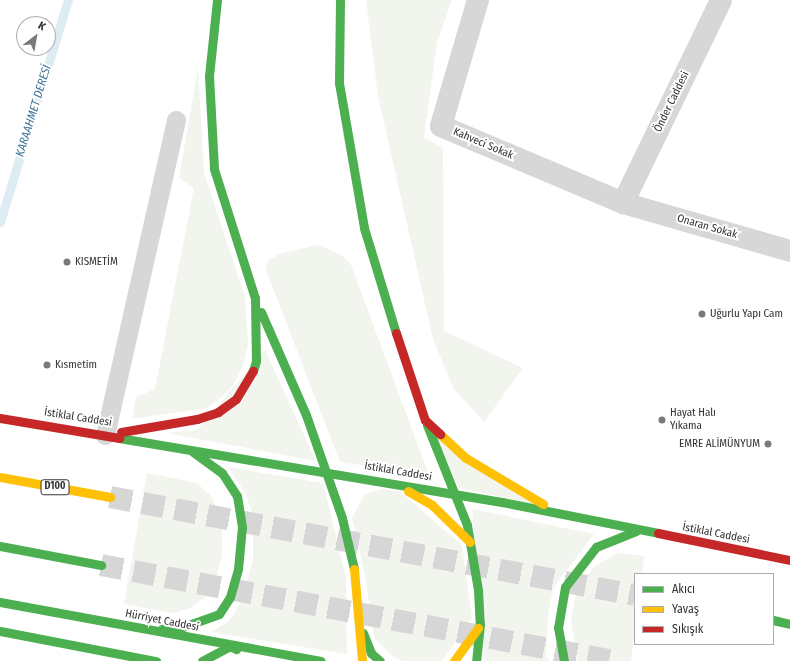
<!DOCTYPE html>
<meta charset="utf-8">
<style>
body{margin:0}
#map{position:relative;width:790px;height:661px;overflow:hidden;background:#fff;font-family:"Fira Sans Condensed",sans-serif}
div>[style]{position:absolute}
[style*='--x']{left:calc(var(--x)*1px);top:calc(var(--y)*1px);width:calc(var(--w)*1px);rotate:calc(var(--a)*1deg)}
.green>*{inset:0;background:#f1f5ed}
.stream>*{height:9px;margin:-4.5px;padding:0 4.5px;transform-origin:4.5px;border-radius:4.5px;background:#ddebf3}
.highway-tunnel>*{height:22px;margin-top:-11px;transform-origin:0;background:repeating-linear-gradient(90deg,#d6d6d6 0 22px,transparent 0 33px)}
.lane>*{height:19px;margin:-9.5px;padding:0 9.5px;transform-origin:9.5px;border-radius:9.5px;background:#d7d7d7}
.street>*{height:22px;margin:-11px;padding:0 11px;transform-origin:11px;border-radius:11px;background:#d7d7d7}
.fast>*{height:9px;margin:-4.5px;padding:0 4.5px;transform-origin:4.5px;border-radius:4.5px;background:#4caf50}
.slow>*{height:9px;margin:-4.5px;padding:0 4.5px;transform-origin:4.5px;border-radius:4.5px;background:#ffc107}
.jam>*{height:9px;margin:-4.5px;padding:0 4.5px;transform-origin:4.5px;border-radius:4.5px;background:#c62828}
.dots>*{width:11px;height:11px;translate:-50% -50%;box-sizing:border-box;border:2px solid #fff;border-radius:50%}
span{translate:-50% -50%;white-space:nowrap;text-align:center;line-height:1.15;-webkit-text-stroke:4px #fff;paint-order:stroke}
.shield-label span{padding:1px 3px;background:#fff;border:1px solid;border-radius:3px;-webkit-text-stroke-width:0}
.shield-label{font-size:10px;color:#333;font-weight:700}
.street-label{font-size:11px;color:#333}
.poi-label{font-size:11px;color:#333}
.left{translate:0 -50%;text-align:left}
.right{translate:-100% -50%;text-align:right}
.water-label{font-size:12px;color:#3f7597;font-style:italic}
.legend{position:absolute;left:634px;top:573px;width:140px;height:72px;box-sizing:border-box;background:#fff;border:1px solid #adadad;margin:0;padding:5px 7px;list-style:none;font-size:12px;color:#333}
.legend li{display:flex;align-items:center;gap:8px;height:20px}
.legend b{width:20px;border:1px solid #adadad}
.north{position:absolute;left:16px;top:16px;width:40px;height:40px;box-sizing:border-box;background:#fff;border:1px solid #adadad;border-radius:50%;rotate:31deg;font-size:11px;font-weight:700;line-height:16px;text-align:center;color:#333}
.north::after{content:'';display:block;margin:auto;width:14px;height:18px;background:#7a7a7a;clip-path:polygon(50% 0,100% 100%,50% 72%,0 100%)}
</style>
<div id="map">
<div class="green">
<i style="clip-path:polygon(366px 0,452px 0,437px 43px,424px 137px,443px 148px,444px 331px,523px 368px,484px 422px,453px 388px,433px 339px,378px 96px)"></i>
<i style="clip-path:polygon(198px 68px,204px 173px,245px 297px,248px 344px,243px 365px,234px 384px,222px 397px,207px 408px,132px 419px,136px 397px,155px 389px,194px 188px,179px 178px)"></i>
<i style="clip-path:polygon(319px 245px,343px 256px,351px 265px,429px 475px,340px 462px,266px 270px,268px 260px,282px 253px)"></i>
<i style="clip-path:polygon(265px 350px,316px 461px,167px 433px,197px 430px)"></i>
<i style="clip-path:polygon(436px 436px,534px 504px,459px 488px)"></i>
<i style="clip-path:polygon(228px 467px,323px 483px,346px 577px,347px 654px,211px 632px,229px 621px,242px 601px,253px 559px,253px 517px,246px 494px)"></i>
<i style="clip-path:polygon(147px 473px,197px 483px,211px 496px,222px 521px,222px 553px,217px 575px,206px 597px,190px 608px,173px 613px,124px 604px)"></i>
<i style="clip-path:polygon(383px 489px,399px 491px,462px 545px,472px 618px,442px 661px,403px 661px,392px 656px,374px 638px,365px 575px,352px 518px,363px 497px,370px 492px)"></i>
<i style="clip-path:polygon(472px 509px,594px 534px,553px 588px,548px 615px,546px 656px,550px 661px,485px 661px)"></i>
<i style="clip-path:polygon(617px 553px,644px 556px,642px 574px,635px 574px,635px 628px,631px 661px,577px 661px,571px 620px,577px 589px,594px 567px)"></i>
</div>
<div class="stream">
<i style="--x:0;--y:222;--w:232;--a:-73"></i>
</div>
<div class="highway-tunnel">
<i style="--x:110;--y:497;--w:534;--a:10.57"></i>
<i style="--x:101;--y:565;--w:522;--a:10.6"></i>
</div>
<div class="lane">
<i style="--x:105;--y:435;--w:323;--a:-77.3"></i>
</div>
<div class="street">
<i style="--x:478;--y:0;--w:131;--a:106.4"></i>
<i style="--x:441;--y:126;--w:198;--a:22.9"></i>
<i style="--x:623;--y:203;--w:174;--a:16"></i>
<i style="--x:623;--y:203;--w:225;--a:-64.2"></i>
</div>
<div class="fast">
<i style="--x:217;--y:0;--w:76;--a:96"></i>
<i style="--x:209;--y:76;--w:93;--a:86.9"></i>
<i style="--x:214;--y:169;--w:135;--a:72.4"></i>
<i style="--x:255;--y:298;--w:63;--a:89.1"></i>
<i style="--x:256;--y:361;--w:10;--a:107"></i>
<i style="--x:340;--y:0;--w:83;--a:90.7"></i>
<i style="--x:339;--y:83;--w:147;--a:80.2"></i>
<i style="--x:364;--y:228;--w:110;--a:73.1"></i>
<i style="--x:261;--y:312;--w:112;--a:66.4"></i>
<i style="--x:306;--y:415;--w:109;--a:70.7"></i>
<i style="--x:342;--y:518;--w:52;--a:76.8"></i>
<i style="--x:427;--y:425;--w:108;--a:68.2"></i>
<i style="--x:467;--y:525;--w:66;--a:80.4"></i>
<i style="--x:478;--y:590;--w:34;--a:87"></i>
<i style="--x:480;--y:624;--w:37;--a:96"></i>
<i style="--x:119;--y:438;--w:388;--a:9.5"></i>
<i style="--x:502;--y:502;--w:159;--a:11.2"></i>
<i style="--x:0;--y:546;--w:103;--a:10.7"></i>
<i style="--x:0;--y:602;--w:326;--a:10.4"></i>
<i style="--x:773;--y:620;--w:17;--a:13"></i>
<i style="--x:163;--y:627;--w:17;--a:3"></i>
<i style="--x:180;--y:628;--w:41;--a:-19.7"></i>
<i style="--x:219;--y:614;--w:20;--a:-57"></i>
<i style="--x:230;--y:597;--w:29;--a:-74"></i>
<i style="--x:238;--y:569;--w:42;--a:-84.6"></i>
<i style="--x:242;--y:527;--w:31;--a:-99"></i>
<i style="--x:237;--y:496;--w:27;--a:-123"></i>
<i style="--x:222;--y:473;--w:36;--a:-144"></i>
<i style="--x:0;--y:631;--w:159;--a:10.9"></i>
<i style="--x:363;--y:633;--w:22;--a:68"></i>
<i style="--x:371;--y:653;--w:12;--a:42"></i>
<i style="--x:202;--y:661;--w:32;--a:-28"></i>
<i style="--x:230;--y:646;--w:7;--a:27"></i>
<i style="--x:564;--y:661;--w:34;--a:-100"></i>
<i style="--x:558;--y:628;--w:42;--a:-80.3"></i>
<i style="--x:565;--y:587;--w:51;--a:-52.2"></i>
<i style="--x:596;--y:547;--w:43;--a:-21.8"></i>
</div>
<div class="slow">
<i style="--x:440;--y:434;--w:35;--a:43"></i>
<i style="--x:466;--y:458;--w:90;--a:30.9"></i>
<i style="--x:0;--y:477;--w:112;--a:10.3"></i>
<i style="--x:408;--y:491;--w:28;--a:30"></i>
<i style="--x:432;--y:505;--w:53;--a:44.2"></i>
<i style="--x:354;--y:569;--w:92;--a:85"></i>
<i style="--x:454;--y:661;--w:41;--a:-54"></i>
</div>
<div class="jam">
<i style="--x:396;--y:333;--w:92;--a:71.6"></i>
<i style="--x:425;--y:420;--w:21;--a:43"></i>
<i style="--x:0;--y:418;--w:121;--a:9.5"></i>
<i style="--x:121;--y:432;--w:77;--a:-9.7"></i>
<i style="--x:197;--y:419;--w:22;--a:-18"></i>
<i style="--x:218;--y:412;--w:22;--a:-36"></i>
<i style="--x:236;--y:399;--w:33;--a:-59"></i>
<i style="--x:658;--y:533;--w:135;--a:11.6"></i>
</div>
<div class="dots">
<i style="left:67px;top:262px;background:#7a7a7a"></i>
<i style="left:702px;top:314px;background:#7a7a7a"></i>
<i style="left:47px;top:365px;background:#7a7a7a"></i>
<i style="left:662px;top:420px;background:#7a7a7a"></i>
<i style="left:768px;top:444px;background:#7a7a7a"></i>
</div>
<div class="shield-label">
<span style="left:55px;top:487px">D100</span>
</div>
<div class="street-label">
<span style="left:672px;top:102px;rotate:-64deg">Önder Caddesi</span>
<span style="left:483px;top:144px;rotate:23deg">Kahveci Sokak</span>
<span style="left:707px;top:227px;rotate:16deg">Onaran Sokak</span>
<span style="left:78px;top:418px;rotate:9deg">İstiklal Caddesi</span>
<span style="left:398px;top:472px;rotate:10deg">İstiklal Caddesi</span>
<span style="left:716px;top:534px;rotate:11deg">İstiklal Caddesi</span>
<span style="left:162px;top:621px;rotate:11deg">Hürriyet Caddesi</span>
</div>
<div class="poi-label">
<span class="left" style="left:75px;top:262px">KISMETİM</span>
<span class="left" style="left:710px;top:314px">Uğurlu Yapı Cam</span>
<span class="left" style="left:55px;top:365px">Kısmetim</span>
<span class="left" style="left:670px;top:420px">Hayat Halı<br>Yıkama</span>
<span class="right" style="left:760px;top:444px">EMRE ALİMÜNYUM</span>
</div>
<div class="water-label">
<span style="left:34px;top:111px;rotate:-73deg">KARAAHMET DERESİ</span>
</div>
<ul class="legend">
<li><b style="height:5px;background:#4caf50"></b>Akıcı</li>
<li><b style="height:5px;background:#ffc107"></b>Yavaş</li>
<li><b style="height:5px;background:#c62828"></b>Sıkışık</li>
</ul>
<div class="north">K</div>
</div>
